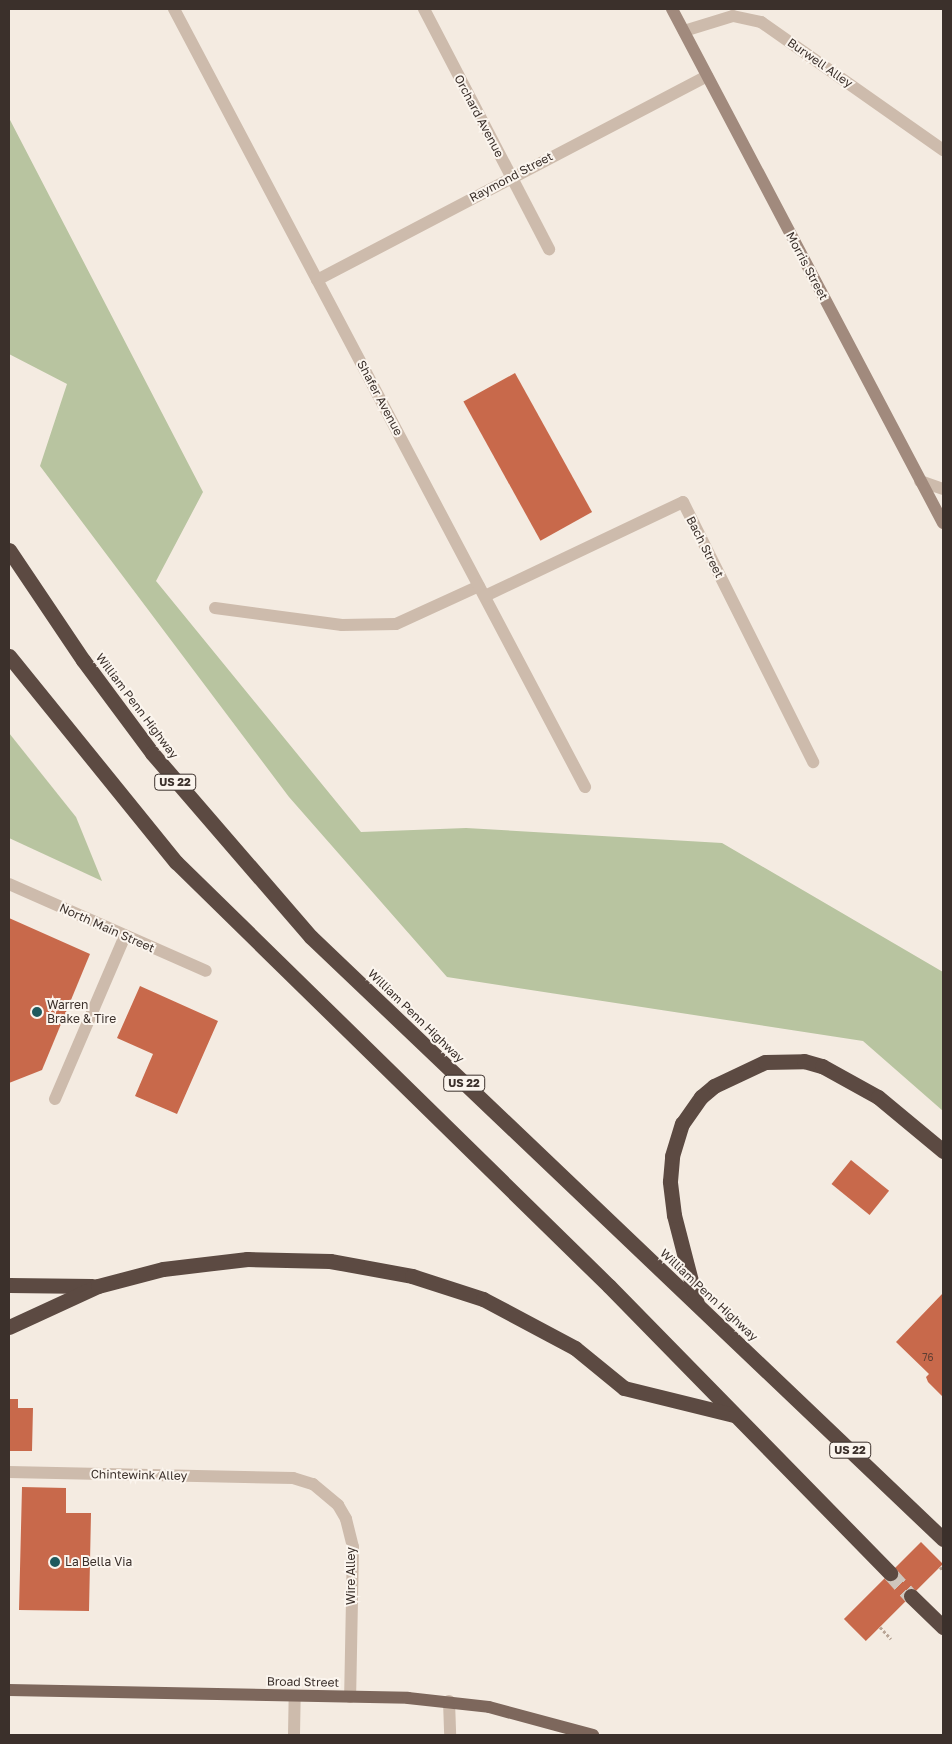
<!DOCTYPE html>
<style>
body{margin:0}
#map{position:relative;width:952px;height:1744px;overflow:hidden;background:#f4ebe1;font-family:"Golos Text",sans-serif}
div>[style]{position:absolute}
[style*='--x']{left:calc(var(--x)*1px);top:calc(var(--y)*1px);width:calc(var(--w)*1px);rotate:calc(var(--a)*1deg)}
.green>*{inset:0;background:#b8c4a0}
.building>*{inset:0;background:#c8694b;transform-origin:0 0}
.highway-tunnel>*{height:15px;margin-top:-7.5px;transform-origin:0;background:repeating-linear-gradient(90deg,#cfc6bd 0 15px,transparent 0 23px)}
.path>*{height:3px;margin-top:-1.5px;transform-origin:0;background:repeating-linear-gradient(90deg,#b9a596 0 2.5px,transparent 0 5px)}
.lane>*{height:12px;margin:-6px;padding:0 6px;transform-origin:6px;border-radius:6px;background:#cdbbac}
.street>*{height:12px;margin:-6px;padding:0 6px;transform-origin:6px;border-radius:6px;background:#cdbbac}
.secondary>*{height:12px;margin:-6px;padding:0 6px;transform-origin:6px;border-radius:6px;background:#a18a7d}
.primary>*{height:12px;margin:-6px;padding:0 6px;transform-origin:6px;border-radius:6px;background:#7d675c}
.highway>*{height:15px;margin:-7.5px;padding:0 7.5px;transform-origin:7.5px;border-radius:7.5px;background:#5c4a42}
.dots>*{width:14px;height:14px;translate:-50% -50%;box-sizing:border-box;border:2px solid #fbf5ee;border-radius:50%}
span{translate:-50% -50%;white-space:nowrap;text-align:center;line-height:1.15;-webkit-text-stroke:4px #fbf5ee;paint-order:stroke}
.number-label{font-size:10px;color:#5e3e33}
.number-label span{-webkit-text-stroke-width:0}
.shield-label span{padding:1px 4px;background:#fbf5ee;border:1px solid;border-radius:4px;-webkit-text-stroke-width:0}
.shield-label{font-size:11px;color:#3b302b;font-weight:700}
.street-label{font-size:12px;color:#3b302b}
.poi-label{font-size:12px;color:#3b302b}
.left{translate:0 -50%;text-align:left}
.frame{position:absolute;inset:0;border:10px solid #3b302b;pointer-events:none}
</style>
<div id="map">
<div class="green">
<i style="clip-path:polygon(9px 118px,203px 492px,156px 581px,361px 832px,466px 828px,722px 843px,943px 972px,943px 1111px,863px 1041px,447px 977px,289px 797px,40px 466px,67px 384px,9px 354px)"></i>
<i style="clip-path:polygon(9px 733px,76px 817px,102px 881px,9px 838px)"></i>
</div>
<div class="building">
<i style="left:515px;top:373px;width:159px;height:59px;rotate:61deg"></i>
<i style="clip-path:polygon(9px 918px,90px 954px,42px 1070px,9px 1083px)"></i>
<i style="clip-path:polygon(140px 986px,218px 1021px,177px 1114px,135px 1096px,153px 1054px,117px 1038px)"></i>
<i style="left:851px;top:1160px;width:49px;height:31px;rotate:39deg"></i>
<i style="clip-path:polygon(943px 1293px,943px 1397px,928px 1382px,926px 1377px,929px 1374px,896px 1342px)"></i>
<i style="clip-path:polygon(9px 1399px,18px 1399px,18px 1408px,33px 1408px,32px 1451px,9px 1451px)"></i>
<i style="clip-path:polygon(22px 1487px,66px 1488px,66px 1513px,91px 1513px,89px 1611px,19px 1610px)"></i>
<i style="left:921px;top:1542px;width:31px;height:109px;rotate:45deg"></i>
</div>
<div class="highway-tunnel">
<i style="--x:890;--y:1573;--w:31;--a:48"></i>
</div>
<div class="path">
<i style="--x:940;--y:1567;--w:4;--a:45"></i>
<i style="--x:880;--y:1627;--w:16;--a:47"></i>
</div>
<div class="lane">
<i style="--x:424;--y:9;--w:271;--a:62.5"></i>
<i style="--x:684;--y:31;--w:51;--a:-17"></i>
<i style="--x:733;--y:16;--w:29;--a:12"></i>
<i style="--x:761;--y:22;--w:223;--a:35.1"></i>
<i style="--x:215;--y:608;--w:128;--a:7.6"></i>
<i style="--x:342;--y:625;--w:54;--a:-1.1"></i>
<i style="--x:396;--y:624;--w:91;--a:-24.6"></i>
<i style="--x:9;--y:884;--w:215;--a:23.8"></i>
<i style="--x:55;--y:1099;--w:177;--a:-66.8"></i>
<i style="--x:9;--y:1472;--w:284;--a:1.2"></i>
<i style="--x:293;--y:1478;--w:21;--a:17"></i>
<i style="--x:313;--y:1484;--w:33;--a:40"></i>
<i style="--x:338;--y:1505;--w:16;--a:60"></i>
<i style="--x:346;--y:1519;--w:29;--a:76"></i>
<i style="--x:353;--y:1547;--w:150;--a:91.1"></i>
<i style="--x:449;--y:1701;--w:34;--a:88"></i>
<i style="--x:294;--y:1735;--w:39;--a:-89"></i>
</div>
<div class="street">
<i style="--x:174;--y:9;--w:880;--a:62.15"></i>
<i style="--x:317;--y:280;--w:440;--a:-27.6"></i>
<i style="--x:920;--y:481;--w:24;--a:19"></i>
<i style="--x:485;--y:596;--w:219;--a:-25.4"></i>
<i style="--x:683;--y:502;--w:291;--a:63.4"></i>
</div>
<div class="secondary">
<i style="--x:672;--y:9;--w:581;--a:62.2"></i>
</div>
<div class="primary">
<i style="--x:9;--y:1690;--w:399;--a:1.1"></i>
<i style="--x:408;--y:1698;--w:81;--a:6.3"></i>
<i style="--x:489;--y:1707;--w:108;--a:15.1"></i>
</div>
<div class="highway">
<i style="--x:9;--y:550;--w:133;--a:56.1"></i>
<i style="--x:83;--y:660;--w:116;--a:53.4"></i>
<i style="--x:152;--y:753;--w:243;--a:49.2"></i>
<i style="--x:311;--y:937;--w:873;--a:43.61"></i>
<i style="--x:9;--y:656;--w:265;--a:51"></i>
<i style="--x:176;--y:862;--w:606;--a:44.4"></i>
<i style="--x:609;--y:1286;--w:402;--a:45.6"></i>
<i style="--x:9;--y:1285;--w:83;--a:0.7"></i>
<i style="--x:697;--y:1304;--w:92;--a:-104.5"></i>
<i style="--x:674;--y:1215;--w:34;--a:-97"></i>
<i style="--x:670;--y:1181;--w:25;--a:-85"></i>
<i style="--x:672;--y:1156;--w:34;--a:-73"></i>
<i style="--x:682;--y:1124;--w:33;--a:-55"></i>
<i style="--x:701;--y:1097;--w:17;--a:-40"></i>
<i style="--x:714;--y:1086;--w:56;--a:-25.2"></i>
<i style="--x:765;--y:1062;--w:39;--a:-1"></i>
<i style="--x:804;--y:1061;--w:19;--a:16"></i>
<i style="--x:822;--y:1066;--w:64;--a:29"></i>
<i style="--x:878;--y:1097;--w:85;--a:39.7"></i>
<i style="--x:9;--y:1327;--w:98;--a:-24.7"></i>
<i style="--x:98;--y:1286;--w:67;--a:-14.7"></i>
<i style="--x:163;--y:1269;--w:85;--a:-6.8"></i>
<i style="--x:247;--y:1259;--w:83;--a:1.4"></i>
<i style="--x:330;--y:1261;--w:83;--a:10.4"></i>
<i style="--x:412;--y:1276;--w:75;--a:17.9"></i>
<i style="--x:483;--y:1299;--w:104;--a:28"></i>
<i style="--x:575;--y:1348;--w:63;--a:39.2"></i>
<i style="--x:624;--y:1388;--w:113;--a:13.8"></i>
<i style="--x:911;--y:1596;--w:45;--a:44.1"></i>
</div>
<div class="dots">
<i style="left:37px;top:1012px;background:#1f5a5e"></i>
<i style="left:55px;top:1562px;background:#1f5a5e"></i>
</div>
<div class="number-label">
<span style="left:928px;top:1358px">76</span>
</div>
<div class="shield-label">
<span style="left:175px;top:782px">US 22</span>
<span style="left:464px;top:1083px">US 22</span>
<span style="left:850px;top:1450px">US 22</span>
</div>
<div class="street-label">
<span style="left:820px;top:63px;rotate:35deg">Burwell Alley</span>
<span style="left:479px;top:116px;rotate:62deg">Orchard Avenue</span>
<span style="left:511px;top:177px;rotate:-28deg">Raymond Street</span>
<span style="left:807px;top:266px;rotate:62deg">Morris Street</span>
<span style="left:380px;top:398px;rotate:62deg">Shafer Avenue</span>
<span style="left:705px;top:547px;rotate:63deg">Bach Street</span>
<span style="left:137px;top:706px;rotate:53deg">William Penn Highway</span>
<span style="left:107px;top:928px;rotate:24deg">North Main Street</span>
<span style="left:416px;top:1016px;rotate:44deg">William Penn Highway</span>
<span style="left:709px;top:1295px;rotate:43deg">William Penn Highway</span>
<span style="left:139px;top:1475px;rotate:1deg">Chintewink Alley</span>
<span style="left:351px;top:1576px;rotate:-90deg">Wire Alley</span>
<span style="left:303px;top:1682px;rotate:1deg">Broad Street</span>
</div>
<div class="poi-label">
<span class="left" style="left:47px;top:1012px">Warren<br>Brake &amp; Tire</span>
<span class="left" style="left:65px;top:1562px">La Bella Via</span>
</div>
<div class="frame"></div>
</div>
